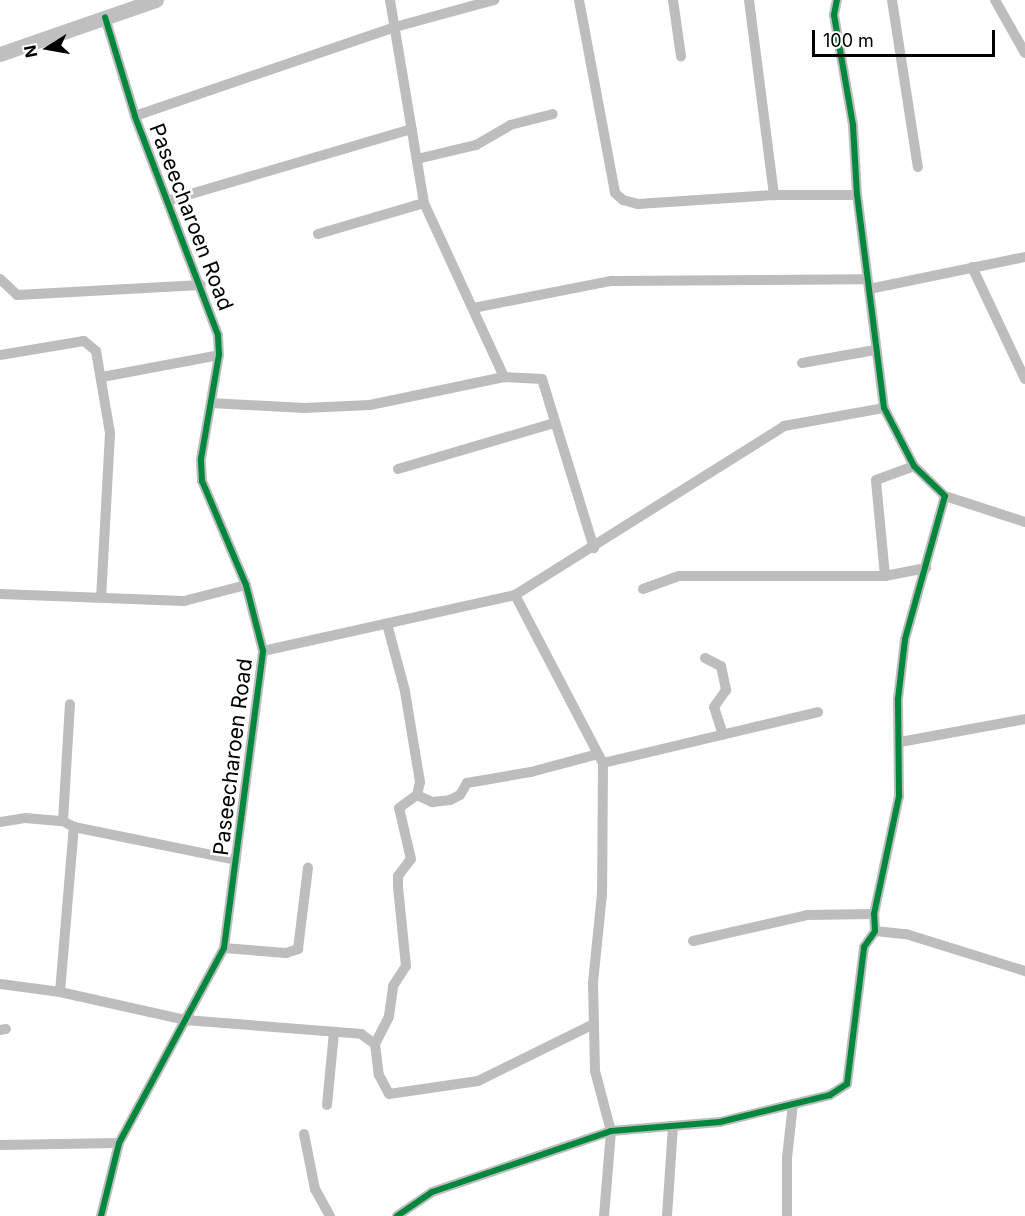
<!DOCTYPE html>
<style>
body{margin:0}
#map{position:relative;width:1025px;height:1216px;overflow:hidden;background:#fff;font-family:Inter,sans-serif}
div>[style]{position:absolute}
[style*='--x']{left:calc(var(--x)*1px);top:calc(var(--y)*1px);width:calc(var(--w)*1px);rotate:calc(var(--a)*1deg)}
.street>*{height:10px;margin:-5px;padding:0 5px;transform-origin:5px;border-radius:5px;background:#bdbdbd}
.secondary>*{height:15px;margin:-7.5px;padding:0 7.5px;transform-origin:7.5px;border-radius:7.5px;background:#bfbfbf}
.cycleway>*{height:6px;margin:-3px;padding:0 3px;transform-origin:3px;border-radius:3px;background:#00873e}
span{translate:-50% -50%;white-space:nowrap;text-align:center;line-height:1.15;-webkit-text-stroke:5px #fff;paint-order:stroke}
.street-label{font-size:21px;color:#000}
.north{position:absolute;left:18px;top:18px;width:60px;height:60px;-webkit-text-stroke:4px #fff;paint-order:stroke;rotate:259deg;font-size:16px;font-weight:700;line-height:24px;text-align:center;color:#000}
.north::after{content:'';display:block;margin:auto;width:21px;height:27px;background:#000;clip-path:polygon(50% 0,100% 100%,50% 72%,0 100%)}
.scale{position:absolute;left:812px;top:30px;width:183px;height:27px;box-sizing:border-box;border:3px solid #000;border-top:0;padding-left:8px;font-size:18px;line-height:21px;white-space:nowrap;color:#000;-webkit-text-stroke:4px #fff;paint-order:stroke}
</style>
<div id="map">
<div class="street">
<i style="--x:390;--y:0;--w:206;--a:80.5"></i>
<i style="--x:424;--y:203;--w:192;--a:65.3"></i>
<i style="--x:579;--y:0;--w:196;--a:79.4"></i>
<i style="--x:615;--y:193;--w:11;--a:41"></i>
<i style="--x:623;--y:200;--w:16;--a:15"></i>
<i style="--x:638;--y:204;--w:136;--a:-3.8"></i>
<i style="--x:774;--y:195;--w:83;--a:0"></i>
<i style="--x:673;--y:0;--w:57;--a:81.9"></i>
<i style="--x:749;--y:0;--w:197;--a:82.7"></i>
<i style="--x:892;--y:0;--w:169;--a:81.2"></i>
<i style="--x:995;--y:0;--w:61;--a:60.5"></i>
<i style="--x:135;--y:116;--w:275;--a:-18.9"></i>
<i style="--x:395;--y:27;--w:103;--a:-15.3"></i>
<i style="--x:417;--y:159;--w:61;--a:-13.3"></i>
<i style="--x:476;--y:145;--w:39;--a:-30"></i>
<i style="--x:510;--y:125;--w:44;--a:-14.3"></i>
<i style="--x:167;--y:201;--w:255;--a:-16.4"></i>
<i style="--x:318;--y:234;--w:110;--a:-16.3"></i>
<i style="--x:972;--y:267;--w:124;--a:64.7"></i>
<i style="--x:0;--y:279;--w:23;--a:43"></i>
<i style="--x:17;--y:295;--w:184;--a:-3.1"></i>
<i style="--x:869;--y:289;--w:159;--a:-11.6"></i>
<i style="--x:473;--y:308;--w:141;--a:-11.1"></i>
<i style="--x:611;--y:281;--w:256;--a:-0.4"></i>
<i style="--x:0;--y:355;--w:85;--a:-9.5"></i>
<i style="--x:84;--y:341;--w:16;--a:40"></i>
<i style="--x:96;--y:351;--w:83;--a:80.3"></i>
<i style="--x:110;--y:433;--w:164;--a:93.1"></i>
<i style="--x:802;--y:363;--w:74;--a:-10.1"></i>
<i style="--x:102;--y:377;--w:119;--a:-10.6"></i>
<i style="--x:211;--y:403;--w:93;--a:3.1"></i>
<i style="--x:304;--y:408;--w:66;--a:-2.6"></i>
<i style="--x:370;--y:405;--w:137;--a:-11.8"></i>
<i style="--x:504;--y:377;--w:38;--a:3"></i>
<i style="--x:542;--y:379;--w:177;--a:72.9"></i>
<i style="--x:398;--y:469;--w:163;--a:-16.4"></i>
<i style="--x:945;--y:496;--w:84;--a:18"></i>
<i style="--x:885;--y:576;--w:96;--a:-95.4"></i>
<i style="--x:876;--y:480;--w:40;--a:-20.2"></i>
<i style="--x:643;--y:589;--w:38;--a:-20"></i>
<i style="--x:679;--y:576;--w:206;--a:0"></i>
<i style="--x:885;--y:576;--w:42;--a:-11"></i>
<i style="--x:0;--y:594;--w:184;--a:2.2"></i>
<i style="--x:184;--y:601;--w:64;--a:-14.5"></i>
<i style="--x:515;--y:595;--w:190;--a:62.4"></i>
<i style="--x:603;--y:763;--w:131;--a:90.4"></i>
<i style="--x:602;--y:894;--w:89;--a:95.8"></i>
<i style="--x:593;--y:983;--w:88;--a:88.7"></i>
<i style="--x:595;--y:1071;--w:62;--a:75.1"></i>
<i style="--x:611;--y:1131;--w:85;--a:94.7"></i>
<i style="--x:263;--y:651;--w:258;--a:-12.5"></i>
<i style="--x:515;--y:595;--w:318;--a:-32.1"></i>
<i style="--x:784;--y:426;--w:102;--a:-10.2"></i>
<i style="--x:705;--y:658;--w:18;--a:27"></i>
<i style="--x:721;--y:666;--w:25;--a:78"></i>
<i style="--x:726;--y:690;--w:21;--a:125"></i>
<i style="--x:714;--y:707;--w:29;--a:72"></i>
<i style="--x:900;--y:742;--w:127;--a:-10.4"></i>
<i style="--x:603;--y:763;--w:221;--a:-13.3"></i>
<i style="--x:417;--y:795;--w:17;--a:25"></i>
<i style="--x:432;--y:802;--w:18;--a:-6"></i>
<i style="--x:450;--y:800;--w:11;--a:-27"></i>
<i style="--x:460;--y:795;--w:14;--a:-60"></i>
<i style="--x:467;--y:783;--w:65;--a:-9.8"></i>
<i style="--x:531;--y:772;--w:69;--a:-15"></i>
<i style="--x:63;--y:821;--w:117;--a:-86.6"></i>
<i style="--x:0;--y:822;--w:25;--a:-9"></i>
<i style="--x:25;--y:818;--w:38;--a:5"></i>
<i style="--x:63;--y:821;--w:13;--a:29"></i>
<i style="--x:74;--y:827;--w:165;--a:11.5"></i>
<i style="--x:875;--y:931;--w:31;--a:6"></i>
<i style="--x:906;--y:934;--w:125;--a:17.3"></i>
<i style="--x:693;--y:941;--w:117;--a:-12.8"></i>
<i style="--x:807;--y:915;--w:67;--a:-0.9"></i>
<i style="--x:224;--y:948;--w:62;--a:4.6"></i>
<i style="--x:286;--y:953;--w:13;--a:-18"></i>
<i style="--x:298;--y:949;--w:82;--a:-83"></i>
<i style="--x:0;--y:984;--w:61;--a:7.6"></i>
<i style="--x:60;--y:992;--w:128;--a:12.6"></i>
<i style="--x:185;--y:1020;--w:177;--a:4.5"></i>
<i style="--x:361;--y:1034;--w:17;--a:36"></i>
<i style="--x:375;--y:1044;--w:31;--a:83"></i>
<i style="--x:379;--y:1075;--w:21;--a:62"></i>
<i style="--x:389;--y:1094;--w:90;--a:-8.3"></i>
<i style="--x:478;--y:1081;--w:129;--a:-26.2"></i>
<i style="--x:60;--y:992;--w:166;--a:-85.2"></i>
<i style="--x:0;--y:1030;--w:6;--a:-9"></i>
<i style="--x:375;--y:1044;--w:31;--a:-63"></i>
<i style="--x:389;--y:1016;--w:30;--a:-82"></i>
<i style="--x:393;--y:986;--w:24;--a:-57"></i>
<i style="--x:406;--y:966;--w:79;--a:-95.8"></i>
<i style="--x:398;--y:887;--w:11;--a:-90"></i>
<i style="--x:398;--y:876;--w:21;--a:-53"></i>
<i style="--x:411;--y:859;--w:52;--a:-103.2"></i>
<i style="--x:399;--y:808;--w:22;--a:-36"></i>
<i style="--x:417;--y:795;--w:13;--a:-77"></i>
<i style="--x:420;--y:782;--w:92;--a:-99.4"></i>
<i style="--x:405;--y:691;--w:69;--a:-105"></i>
<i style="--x:327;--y:1105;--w:73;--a:-84.5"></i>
<i style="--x:304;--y:1134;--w:56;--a:78.7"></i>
<i style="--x:315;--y:1189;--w:31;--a:61"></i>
<i style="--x:0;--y:1145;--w:119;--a:-1"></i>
<i style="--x:101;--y:1216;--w:75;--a:-76.1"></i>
<i style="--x:119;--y:1143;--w:221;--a:-61.7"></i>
<i style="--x:224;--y:948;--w:300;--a:-82.5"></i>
<i style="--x:263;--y:651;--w:68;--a:-104.4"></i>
<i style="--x:246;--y:585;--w:113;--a:-112.9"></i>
<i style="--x:202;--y:481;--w:22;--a:-93"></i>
<i style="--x:201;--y:459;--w:106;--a:-80.2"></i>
<i style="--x:219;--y:355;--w:20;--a:-93"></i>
<i style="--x:218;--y:335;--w:234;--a:-110.8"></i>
<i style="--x:135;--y:116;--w:103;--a:-106.9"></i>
<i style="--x:397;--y:1216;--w:42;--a:-34.4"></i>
<i style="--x:432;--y:1192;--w:189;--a:-18.8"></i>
<i style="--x:611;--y:1131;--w:109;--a:-4.7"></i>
<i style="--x:720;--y:1122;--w:113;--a:-13.8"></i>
<i style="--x:830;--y:1095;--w:20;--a:-33"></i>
<i style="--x:847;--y:1084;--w:138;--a:-82.9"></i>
<i style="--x:864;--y:947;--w:19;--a:-55"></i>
<i style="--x:875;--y:931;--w:17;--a:-93"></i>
<i style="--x:874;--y:914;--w:121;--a:-78"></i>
<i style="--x:899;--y:796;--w:97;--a:-90.6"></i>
<i style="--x:898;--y:699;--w:60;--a:-83.3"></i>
<i style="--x:905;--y:639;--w:148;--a:-74.4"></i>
<i style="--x:945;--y:496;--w:43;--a:-135.9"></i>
<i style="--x:914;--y:466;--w:65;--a:-117.3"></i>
<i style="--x:884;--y:408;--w:215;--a:-97.2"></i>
<i style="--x:857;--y:195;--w:70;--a:-93.3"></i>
<i style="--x:853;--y:125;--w:112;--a:-99.8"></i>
<i style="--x:834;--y:15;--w:15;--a:-79"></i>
<i style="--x:667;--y:1216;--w:90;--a:-86.2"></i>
<i style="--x:787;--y:1216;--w:58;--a:-90"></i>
<i style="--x:787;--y:1158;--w:54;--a:-83.7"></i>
</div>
<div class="secondary">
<i style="--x:0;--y:54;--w:165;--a:-19.1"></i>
</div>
<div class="cycleway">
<i style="--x:101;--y:1216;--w:75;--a:-76.1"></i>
<i style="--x:119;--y:1143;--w:221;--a:-61.7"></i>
<i style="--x:224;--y:948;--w:300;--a:-82.5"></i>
<i style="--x:263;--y:651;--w:68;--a:-104.4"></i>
<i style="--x:246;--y:585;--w:113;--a:-112.9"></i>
<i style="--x:202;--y:481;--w:22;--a:-93"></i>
<i style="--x:201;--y:459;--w:106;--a:-80.2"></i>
<i style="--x:219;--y:355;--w:20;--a:-93"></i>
<i style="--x:218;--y:335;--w:234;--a:-110.8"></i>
<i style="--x:135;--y:116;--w:103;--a:-106.9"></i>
<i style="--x:397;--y:1216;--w:42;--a:-34.4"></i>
<i style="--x:432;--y:1192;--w:189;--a:-18.8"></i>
<i style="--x:611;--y:1131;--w:109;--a:-4.7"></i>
<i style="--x:720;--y:1122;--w:113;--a:-13.8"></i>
<i style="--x:830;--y:1095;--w:20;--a:-33"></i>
<i style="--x:847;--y:1084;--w:138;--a:-82.9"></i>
<i style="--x:864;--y:947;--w:19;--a:-55"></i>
<i style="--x:875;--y:931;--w:17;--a:-93"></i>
<i style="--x:874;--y:914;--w:121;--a:-78"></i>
<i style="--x:899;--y:796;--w:97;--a:-90.6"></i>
<i style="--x:898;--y:699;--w:60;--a:-83.3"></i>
<i style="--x:905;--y:639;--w:148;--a:-74.4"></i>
<i style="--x:945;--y:496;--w:43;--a:-135.9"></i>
<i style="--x:914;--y:466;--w:65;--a:-117.3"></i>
<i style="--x:884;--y:408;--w:215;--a:-97.2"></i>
<i style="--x:857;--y:195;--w:70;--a:-93.3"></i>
<i style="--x:853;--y:125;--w:112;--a:-99.8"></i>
<i style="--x:834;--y:15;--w:15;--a:-79"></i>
</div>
<div class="street-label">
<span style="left:191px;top:217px;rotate:69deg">Paseecharoen Road</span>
<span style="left:233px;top:757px;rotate:-83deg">Paseecharoen Road</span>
</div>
<div class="north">N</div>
<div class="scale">100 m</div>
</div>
